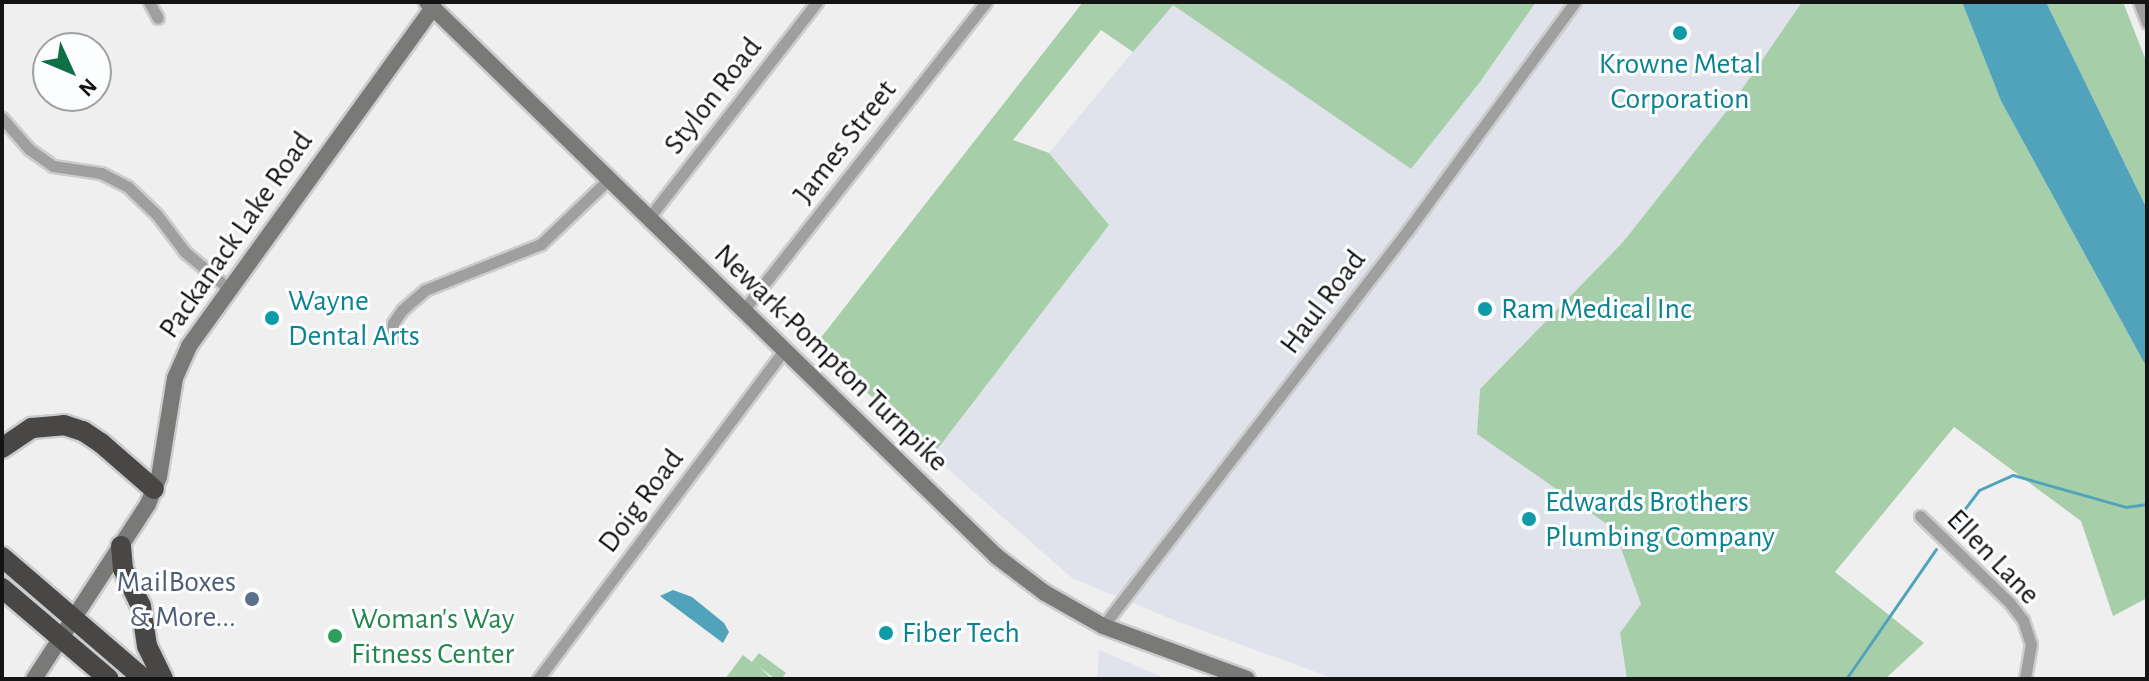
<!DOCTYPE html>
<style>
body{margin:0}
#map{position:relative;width:2149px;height:681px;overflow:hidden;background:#efeff0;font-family:"Alegreya Sans",sans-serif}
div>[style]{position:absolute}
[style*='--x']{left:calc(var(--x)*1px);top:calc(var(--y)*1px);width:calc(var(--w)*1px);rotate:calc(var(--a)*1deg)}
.built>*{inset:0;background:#e0e3eb}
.green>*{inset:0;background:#a6cea8}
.water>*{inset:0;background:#51a3bc}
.stream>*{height:3px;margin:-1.5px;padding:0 1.5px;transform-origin:1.5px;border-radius:1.5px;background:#51a3bc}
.roads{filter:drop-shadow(2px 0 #cccccd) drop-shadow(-2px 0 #cccccd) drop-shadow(0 2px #cccccd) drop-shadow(0 -2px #cccccd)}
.street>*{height:11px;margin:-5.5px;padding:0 5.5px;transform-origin:5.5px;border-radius:5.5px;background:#9f9f9f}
.secondary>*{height:16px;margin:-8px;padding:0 8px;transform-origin:8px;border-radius:8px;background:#797978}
.highway>*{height:20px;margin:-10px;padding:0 10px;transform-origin:10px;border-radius:10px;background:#484746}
.dots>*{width:22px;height:22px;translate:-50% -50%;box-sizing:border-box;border:4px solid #fcfdfe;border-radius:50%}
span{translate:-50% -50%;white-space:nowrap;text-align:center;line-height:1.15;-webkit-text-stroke:6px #fcfdfe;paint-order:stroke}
.culture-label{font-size:30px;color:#0d838f}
.left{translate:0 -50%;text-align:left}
.street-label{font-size:30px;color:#141414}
.service-label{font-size:30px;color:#4e5e75}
.right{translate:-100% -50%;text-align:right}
.leisure-label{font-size:30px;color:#27864d}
.frame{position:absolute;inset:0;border:4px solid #141414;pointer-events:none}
.north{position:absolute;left:32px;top:32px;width:80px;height:80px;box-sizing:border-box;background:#fcfdfe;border:2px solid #9fa0a0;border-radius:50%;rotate:134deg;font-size:22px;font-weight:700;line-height:32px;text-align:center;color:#141414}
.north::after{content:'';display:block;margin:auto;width:28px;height:36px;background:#0f7046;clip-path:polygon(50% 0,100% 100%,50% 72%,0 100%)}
</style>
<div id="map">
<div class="built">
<i style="clip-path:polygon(1536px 2px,1802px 2px,1729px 108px,1623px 242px,1480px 389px,1477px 434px,1614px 529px,1641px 604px,1620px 633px,1627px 679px,1335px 679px,1176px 621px,1072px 578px,933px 456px,1109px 225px,1049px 153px,1172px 4px,1411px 169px,1480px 82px)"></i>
<i style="clip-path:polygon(1099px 650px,1167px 679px,1097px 679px)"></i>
</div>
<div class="green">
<i style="clip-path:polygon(1083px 2px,1536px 2px,1480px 82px,1411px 169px,1173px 5px,1133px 52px,1101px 30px,1013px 140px,1049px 153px,1109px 225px,933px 455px,816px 344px)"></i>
<i style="clip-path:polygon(1802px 2px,1962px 2px,2001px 101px,2147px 368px,2147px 598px,2113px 616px,2081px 521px,1954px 427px,1835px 572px,1924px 643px,1885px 679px,1627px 679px,1620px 633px,1641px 604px,1614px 529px,1477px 434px,1480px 389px,1623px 242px,1729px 108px)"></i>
<i style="clip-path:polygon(2046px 2px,2123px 2px,2147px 63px,2147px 209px)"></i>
<i style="clip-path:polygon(759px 653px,786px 673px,781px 679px,775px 679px,758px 666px,772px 679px,725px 679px,743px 655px,752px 662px)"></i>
</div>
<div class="water">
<i style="clip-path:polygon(1962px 2px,2046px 2px,2147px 209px,2147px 368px,2001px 101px)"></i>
<i style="clip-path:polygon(673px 590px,692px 597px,724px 623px,729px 632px,723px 643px,660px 596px)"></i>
</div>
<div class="stream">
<i style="--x:1951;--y:527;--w:46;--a:-52.9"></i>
<i style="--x:1979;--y:490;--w:37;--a:-24"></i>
<i style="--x:2013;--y:475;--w:117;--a:15.8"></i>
<i style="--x:2126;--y:507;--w:21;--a:-8"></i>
<i style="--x:1846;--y:679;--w:158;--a:-55.3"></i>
</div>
<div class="roads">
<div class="street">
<i style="--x:149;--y:2;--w:18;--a:61"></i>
<i style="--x:2139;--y:2;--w:22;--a:69"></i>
<i style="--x:2;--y:118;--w:41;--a:48.9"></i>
<i style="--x:29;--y:149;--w:29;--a:35"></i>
<i style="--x:53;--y:166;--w:49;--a:8.3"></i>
<i style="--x:101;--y:173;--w:30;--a:27"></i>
<i style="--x:128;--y:187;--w:40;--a:44"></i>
<i style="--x:157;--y:215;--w:46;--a:52.9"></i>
<i style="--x:185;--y:252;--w:57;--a:40.1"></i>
<i style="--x:648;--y:219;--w:275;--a:-52.1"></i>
<i style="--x:742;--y:312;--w:395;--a:-51.8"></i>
<i style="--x:391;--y:338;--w:15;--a:-82"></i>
<i style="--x:393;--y:323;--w:16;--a:-55"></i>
<i style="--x:402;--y:310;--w:30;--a:-41"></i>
<i style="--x:425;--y:290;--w:125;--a:-21.6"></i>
<i style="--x:541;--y:244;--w:93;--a:-43.7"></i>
<i style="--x:1920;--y:516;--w:125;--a:44"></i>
<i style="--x:2010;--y:603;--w:21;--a:53"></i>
<i style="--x:2023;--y:620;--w:25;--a:72"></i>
<i style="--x:2031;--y:644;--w:36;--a:100"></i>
<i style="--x:1103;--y:626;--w:500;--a:-52.4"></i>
<i style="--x:1408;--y:230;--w:283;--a:-53.8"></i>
<i style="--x:538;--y:679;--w:409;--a:-53.2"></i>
</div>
<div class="secondary">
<i style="--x:427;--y:2;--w:794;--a:44.23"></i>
<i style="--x:996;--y:556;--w:61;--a:37.1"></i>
<i style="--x:1045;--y:593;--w:67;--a:29.6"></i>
<i style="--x:1103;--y:626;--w:153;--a:20.2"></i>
<i style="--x:34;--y:679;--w:209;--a:-56.9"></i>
<i style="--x:148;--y:504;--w:29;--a:-68"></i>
<i style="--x:159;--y:477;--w:100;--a:-80.8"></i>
<i style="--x:175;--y:378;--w:35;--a:-66"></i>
<i style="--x:189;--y:346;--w:417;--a:-54.2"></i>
</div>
<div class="highway">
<i style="--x:2;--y:448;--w:36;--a:-34"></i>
<i style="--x:32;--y:428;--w:32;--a:-5"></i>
<i style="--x:64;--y:425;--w:20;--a:18"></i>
<i style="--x:83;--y:431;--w:22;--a:34"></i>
<i style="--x:101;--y:443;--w:70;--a:41"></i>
<i style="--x:121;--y:546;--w:23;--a:85"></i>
<i style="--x:123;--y:569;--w:41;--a:64.1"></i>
<i style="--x:141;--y:606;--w:40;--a:81.5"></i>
<i style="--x:147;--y:646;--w:37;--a:64"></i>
<i style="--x:2;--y:557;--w:187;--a:40.7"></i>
<i style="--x:2;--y:588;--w:140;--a:40.4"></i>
</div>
</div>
<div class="dots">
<i style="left:1680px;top:33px;background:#0f9aa8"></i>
<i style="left:1485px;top:309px;background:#0f9aa8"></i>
<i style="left:272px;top:318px;background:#0f9aa8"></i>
<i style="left:1529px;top:519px;background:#0f9aa8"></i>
<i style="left:252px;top:599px;background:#5c6f8a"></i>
<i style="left:886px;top:633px;background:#0f9aa8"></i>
<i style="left:335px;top:636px;background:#2e9e5b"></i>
</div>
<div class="culture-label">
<span style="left:1680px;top:81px">Krowne Metal<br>Corporation</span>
<span class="left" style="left:288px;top:318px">Wayne<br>Dental Arts</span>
<span class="left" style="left:1501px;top:309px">Ram Medical Inc</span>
<span class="left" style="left:1545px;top:519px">Edwards Brothers<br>Plumbing Company</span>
<span class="left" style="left:902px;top:633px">Fiber Tech</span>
</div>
<div class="street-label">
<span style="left:713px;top:96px;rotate:-52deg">Stylon Road</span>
<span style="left:845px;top:142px;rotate:-52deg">James Street</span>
<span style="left:236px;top:235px;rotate:-55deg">Packanack Lake Road</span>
<span style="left:1323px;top:302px;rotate:-53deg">Haul Road</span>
<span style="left:831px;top:358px;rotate:44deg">Newark-Pompton Turnpike</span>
<span style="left:641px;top:501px;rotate:-53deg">Doig Road</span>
<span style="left:1993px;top:557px;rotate:46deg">Ellen Lane</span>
</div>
<div class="service-label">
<span class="right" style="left:236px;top:599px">MailBoxes<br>&amp; More...</span>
</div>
<div class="leisure-label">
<span class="left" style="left:351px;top:636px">Woman's Way<br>Fitness Center</span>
</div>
<div class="frame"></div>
<div class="north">N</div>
</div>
